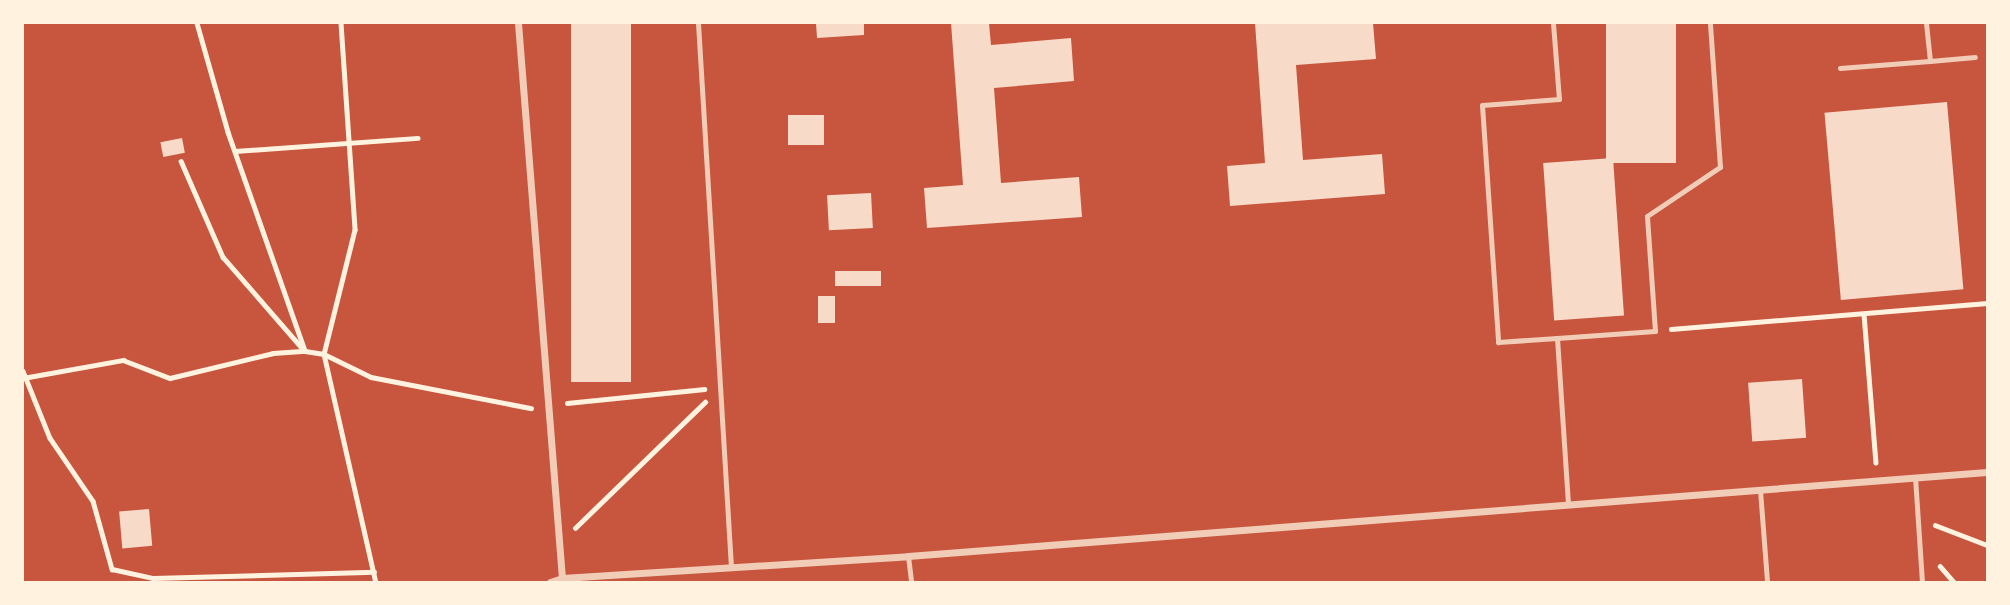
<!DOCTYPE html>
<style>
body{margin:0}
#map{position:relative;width:2010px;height:605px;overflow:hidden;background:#c8553d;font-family:Roboto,sans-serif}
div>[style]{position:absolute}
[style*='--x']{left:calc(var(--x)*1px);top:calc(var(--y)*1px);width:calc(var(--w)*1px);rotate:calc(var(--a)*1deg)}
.building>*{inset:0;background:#f7dbc8;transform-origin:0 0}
.path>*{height:4.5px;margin:-2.25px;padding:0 2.25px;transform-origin:2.25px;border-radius:2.25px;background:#fff3e0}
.service>*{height:5px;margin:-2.5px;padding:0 2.5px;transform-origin:2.5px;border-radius:2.5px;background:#f1ccb7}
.minor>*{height:7px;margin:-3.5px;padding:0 3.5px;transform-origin:3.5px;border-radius:3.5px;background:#f1ccb7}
span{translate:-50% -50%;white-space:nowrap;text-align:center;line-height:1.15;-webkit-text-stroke:7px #fff3e0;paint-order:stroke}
.frame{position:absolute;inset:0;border:24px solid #fff3e0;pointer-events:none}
</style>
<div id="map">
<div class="building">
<i style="left:571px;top:23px;width:60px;height:359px"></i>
<i style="clip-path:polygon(816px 23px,864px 23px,864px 35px,817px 38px)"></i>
<i style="clip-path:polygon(951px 23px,989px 23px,991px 45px,1071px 38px,1074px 81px,994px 88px,1001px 183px,1079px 177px,1082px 217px,927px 228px,924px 188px,963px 185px)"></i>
<i style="clip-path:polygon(1255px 23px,1373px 23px,1376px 59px,1296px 65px,1303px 160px,1382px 154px,1385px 194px,1230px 206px,1227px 166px,1265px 163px)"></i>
<i style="left:1606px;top:23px;width:70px;height:140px"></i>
<i style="left:1947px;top:102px;width:188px;height:123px;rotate:85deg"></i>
<i style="left:788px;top:115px;width:36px;height:30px"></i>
<i style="left:182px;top:138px;width:15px;height:22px;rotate:79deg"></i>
<i style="left:1613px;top:158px;width:158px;height:70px;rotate:86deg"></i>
<i style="left:871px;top:193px;width:35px;height:44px;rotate:87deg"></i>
<i style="left:881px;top:271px;width:15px;height:46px;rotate:90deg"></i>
<i style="left:818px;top:296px;width:17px;height:27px"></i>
<i style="left:1802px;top:379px;width:59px;height:54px;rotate:86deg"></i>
<i style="left:149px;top:509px;width:37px;height:30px;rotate:85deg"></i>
</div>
<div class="path">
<i style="--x:197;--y:23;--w:113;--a:74.1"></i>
<i style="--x:228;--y:132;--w:232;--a:70.6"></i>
<i style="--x:341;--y:23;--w:207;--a:86.1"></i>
<i style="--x:355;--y:230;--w:128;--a:104"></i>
<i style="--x:324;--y:354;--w:234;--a:77.2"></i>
<i style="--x:235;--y:151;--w:183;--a:-4.1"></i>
<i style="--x:181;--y:161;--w:105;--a:66.4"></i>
<i style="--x:223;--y:257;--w:121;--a:49"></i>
<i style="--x:1864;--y:314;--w:149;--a:85.4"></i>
<i style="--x:1671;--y:329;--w:317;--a:-4.7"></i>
<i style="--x:23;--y:371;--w:72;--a:68.1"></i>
<i style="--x:50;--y:438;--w:76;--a:55.7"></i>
<i style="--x:93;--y:501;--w:71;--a:74.4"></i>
<i style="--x:112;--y:569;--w:42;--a:12.4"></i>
<i style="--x:153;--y:578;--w:221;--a:-1.6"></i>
<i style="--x:23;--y:378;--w:102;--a:-10.2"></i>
<i style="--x:123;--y:360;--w:50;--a:21"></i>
<i style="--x:170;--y:378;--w:106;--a:-13.6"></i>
<i style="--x:273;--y:353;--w:32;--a:-4"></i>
<i style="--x:305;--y:351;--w:19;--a:9"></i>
<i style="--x:324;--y:354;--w:52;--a:26.1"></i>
<i style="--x:371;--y:377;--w:163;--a:11"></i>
<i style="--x:567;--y:403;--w:138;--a:-5.8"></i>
<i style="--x:1935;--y:525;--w:56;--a:21"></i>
<i style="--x:575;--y:528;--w:181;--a:-44.1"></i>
<i style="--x:1940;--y:566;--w:21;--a:49"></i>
</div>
<div class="service">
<i style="--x:698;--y:23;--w:545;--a:86.53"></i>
<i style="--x:1553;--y:23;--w:76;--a:85.5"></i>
<i style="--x:1559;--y:99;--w:77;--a:175.5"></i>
<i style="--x:1482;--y:105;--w:238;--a:86.1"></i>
<i style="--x:1498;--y:342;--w:59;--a:-3.9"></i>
<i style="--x:1557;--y:338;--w:167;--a:86.2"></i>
<i style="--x:1930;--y:61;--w:45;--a:-5.1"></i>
<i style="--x:1840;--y:68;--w:90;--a:-4.4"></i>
<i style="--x:1930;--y:61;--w:38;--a:-96"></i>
<i style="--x:1557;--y:338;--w:98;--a:-4.1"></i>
<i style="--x:1655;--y:331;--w:115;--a:-94"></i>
<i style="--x:1647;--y:216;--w:88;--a:-33.9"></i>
<i style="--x:1720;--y:167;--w:144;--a:-94"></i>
<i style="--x:1915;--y:477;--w:105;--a:86.2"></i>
<i style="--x:1760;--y:490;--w:92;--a:85.6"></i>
<i style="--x:908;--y:556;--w:26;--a:83"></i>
</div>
<div class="minor">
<i style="--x:518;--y:23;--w:557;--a:85.47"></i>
<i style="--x:550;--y:582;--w:13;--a:-18"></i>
<i style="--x:562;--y:578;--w:347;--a:-3.6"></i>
<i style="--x:908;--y:556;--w:1082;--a:-4.45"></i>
</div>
<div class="frame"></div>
</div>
